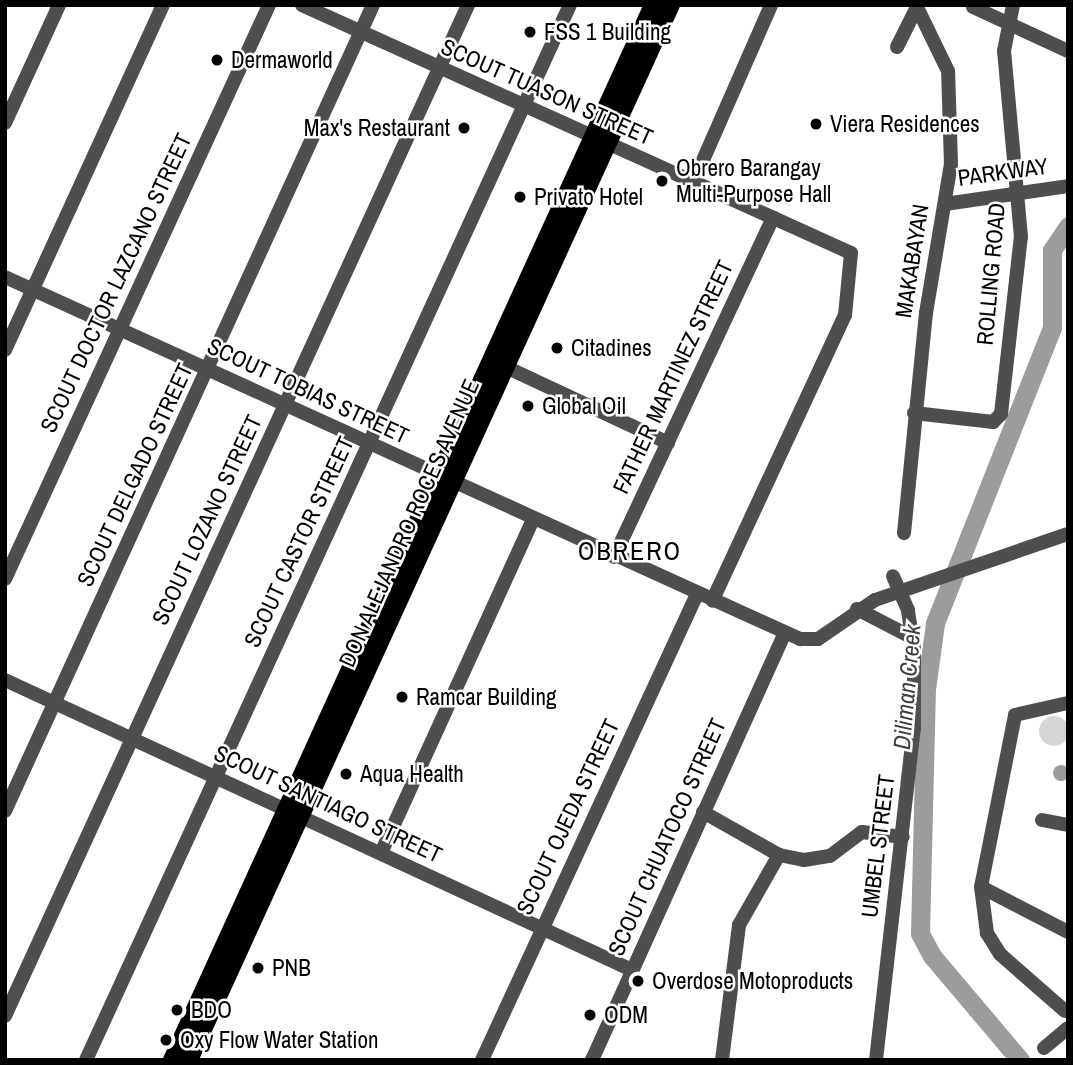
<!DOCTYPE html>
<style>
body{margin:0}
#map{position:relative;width:1073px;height:1065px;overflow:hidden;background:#fff;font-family:"Archivo Narrow",sans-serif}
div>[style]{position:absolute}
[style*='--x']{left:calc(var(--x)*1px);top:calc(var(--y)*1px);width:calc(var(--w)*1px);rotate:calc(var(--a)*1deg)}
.green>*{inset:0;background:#d5d5d5}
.round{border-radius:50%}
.water>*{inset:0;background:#9c9c9c}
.river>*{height:19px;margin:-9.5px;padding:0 9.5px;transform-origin:9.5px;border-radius:9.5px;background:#9c9c9c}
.minor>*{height:14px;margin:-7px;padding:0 7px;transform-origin:7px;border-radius:7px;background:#4e4e4e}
.major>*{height:18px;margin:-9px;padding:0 9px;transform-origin:9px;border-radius:9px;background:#000}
.dots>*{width:19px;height:19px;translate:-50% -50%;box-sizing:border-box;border:4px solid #fff;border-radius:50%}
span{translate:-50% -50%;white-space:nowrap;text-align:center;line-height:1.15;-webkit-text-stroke:5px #fff;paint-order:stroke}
.poi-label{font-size:23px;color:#000}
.left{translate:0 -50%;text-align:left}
.right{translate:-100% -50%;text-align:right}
.street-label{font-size:23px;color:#000}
.water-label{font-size:24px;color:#3d3d3d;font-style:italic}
.quarter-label{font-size:26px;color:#000;letter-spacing:2px}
.frame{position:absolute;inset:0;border:7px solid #000;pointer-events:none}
</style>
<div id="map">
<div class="green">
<i class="round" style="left:1039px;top:716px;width:30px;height:30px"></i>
</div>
<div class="water">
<i class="round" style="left:1053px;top:765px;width:16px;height:16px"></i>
</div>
<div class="river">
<i style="--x:1020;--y:1060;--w:136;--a:-130.2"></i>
<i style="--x:932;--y:956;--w:26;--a:-118"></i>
<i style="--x:920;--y:933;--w:244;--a:-88.6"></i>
<i style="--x:926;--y:689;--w:67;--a:-82.2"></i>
<i style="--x:935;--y:623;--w:317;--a:-68.4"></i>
<i style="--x:1052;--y:328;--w:78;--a:-90"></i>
<i style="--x:1052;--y:250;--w:29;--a:-56"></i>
</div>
<div class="minor">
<i style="--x:302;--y:5;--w:602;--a:24.31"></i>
<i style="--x:851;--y:253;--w:62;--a:95.5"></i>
<i style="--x:845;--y:315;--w:315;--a:114.9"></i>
<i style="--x:973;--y:7;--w:105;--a:24.9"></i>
<i style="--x:897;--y:47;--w:42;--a:-63.4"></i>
<i style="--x:5;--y:123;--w:130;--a:-65.4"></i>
<i style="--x:693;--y:183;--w:194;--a:-66.3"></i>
<i style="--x:945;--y:204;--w:124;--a:-8.3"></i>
<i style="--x:5;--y:277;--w:874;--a:24.48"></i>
<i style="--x:800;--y:639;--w:18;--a:0"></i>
<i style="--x:818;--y:639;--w:69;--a:-34.4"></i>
<i style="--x:875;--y:600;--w:204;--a:-18.9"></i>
<i style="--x:5;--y:350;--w:379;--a:-65.4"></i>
<i style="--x:506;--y:367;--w:179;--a:25.1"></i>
<i style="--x:914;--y:413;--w:80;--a:6.5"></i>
<i style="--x:993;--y:422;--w:11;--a:-45"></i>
<i style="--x:1001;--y:414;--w:178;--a:-83.6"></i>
<i style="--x:1021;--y:237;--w:187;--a:-95.2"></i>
<i style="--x:1004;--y:51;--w:47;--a:-78.9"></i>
<i style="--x:904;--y:533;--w:221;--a:-84.3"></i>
<i style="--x:926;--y:313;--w:151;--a:-80.5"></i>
<i style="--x:951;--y:164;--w:93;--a:-91.8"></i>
<i style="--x:948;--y:71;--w:73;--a:-115.9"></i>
<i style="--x:614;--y:557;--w:375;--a:-64.9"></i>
<i style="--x:5;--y:579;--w:632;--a:-65.3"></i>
<i style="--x:857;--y:609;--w:61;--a:27.4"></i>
<i style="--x:5;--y:680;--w:691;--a:24.82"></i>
<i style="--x:5;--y:811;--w:886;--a:-65.46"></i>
<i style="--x:703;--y:812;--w:87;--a:29.5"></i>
<i style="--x:779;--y:855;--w:25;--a:11"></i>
<i style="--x:804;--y:860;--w:26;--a:-9"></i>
<i style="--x:830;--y:856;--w:40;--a:-37"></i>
<i style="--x:862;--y:832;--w:41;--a:7"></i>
<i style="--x:1042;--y:820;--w:26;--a:11"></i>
<i style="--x:381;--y:853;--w:366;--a:-65.5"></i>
<i style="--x:981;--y:887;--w:98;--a:27.3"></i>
<i style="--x:1065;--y:1011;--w:86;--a:-138.8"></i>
<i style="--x:1000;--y:954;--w:25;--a:-122"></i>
<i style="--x:987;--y:933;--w:46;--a:-97.4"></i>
<i style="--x:981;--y:887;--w:175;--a:-78.8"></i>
<i style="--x:1015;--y:715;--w:54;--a:-12.8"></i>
<i style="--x:5;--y:1016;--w:1112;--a:-65.39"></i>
<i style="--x:1044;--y:1048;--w:31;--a:-40"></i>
<i style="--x:86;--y:1060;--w:1161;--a:-65.36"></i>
<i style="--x:482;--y:1060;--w:513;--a:-65.23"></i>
<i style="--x:592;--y:1060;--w:467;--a:-65.7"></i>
<i style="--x:722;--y:1060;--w:136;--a:-82.8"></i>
<i style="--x:739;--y:925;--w:81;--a:-60.3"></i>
<i style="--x:876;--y:1060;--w:334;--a:-83.5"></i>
<i style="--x:914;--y:728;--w:79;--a:-90"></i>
<i style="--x:914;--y:649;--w:39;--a:-99"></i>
<i style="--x:908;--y:610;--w:37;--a:-114"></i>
</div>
<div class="major">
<i style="--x:172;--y:1060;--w:1159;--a:-65.49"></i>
<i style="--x:189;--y:1060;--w:1160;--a:-65.45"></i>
</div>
<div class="dots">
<i style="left:530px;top:32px;background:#000"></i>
<i style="left:217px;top:60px;background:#000"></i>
<i style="left:816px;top:124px;background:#000"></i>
<i style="left:464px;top:128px;background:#000"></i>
<i style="left:662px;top:181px;background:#000"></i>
<i style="left:520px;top:197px;background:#000"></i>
<i style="left:557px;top:348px;background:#000"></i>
<i style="left:528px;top:406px;background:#000"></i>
<i style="left:402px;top:697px;background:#000"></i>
<i style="left:346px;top:774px;background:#000"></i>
<i style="left:258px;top:968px;background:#000"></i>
<i style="left:638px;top:981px;background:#000"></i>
<i style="left:177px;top:1010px;background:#000"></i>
<i style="left:590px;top:1015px;background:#000"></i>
<i style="left:166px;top:1040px;background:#000"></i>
</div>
<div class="poi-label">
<span class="left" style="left:544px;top:32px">FSS 1 Building</span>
<span class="left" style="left:231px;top:60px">Dermaworld</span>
<span class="left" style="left:830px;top:124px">Viera Residences</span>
<span class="right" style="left:450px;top:128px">Max's Restaurant</span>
<span class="left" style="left:676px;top:181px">Obrero Barangay<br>Multi-Purpose Hall</span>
<span class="left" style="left:534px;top:197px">Privato Hotel</span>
<span class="left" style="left:571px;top:348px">Citadines</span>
<span class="left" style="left:542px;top:406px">Global Oil</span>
<span class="left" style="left:416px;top:697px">Ramcar Building</span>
<span class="left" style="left:360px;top:774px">Aqua Health</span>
<span class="left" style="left:272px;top:968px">PNB</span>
<span class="left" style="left:652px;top:981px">Overdose Motoproducts</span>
<span class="left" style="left:191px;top:1010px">BDO</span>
<span class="left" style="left:604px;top:1015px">ODM</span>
<span class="left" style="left:180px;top:1040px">Oxy Flow Water Station</span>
</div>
<div class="street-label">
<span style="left:547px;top:92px;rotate:24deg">SCOUT TUASON STREET</span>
<span style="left:1003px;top:172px;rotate:-8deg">PARKWAY</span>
<span style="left:912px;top:261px;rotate:-81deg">MAKABAYAN</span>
<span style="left:991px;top:274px;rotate:-85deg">ROLLING ROAD</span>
<span style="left:116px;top:283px;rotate:-65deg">SCOUT DOCTOR LAZCANO STREET</span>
<span style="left:673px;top:377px;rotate:-65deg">FATHER MARTINEZ STREET</span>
<span style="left:308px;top:391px;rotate:25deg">SCOUT TOBIAS STREET</span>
<span style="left:135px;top:475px;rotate:-65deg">SCOUT DELGADO STREET</span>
<span style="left:207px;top:520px;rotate:-65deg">SCOUT LOZANO STREET</span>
<span style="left:409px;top:523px;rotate:-66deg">DON ALEJANDRO ROCES AVENUE</span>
<span style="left:299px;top:542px;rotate:-65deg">SCOUT CASTOR STREET</span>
<span style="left:328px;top:804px;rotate:25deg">SCOUT SANTIAGO STREET</span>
<span style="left:568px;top:817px;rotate:-65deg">SCOUT OJEDA STREET</span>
<span style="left:667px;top:837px;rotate:-66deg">SCOUT CHUATOCO STREET</span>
<span style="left:878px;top:846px;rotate:-83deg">UMBEL STREET</span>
</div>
<div class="water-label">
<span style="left:907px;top:687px;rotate:-85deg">Diliman Creek</span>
</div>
<div class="quarter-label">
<span style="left:630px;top:551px">OBRERO</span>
</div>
<div class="frame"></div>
</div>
